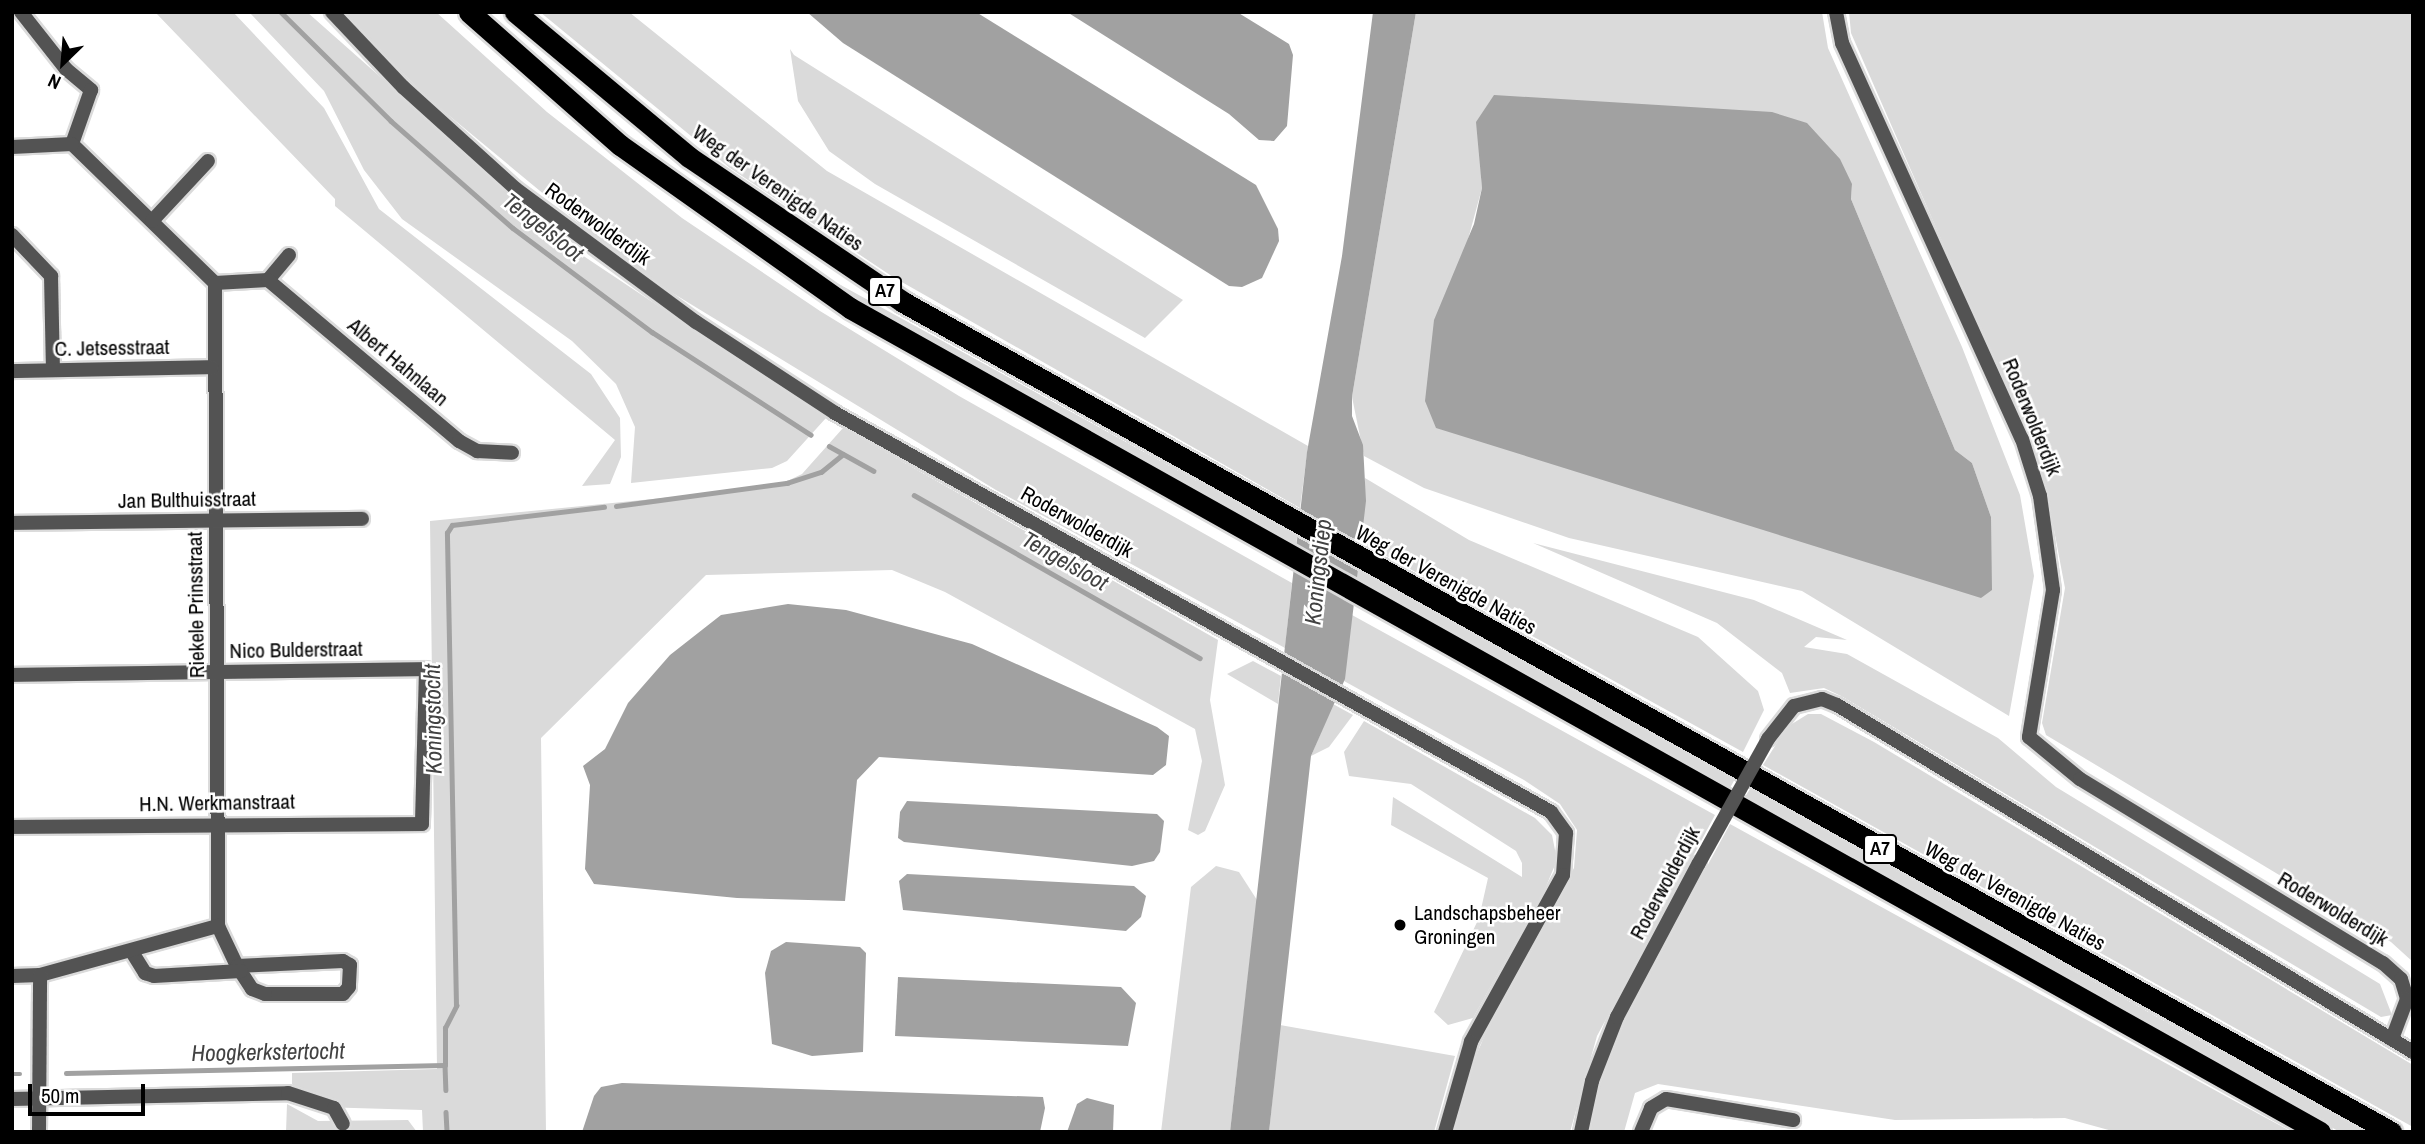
<!DOCTYPE html>
<style>
body{margin:0}
#map{position:relative;width:2425px;height:1144px;overflow:hidden;background:#fff;font-family:"Archivo Narrow",sans-serif}
div>[style]{position:absolute}
[style*='--x']{left:calc(var(--x)*1px);top:calc(var(--y)*1px);width:calc(var(--w)*1px);rotate:calc(var(--a)*1deg)}
.green>*{inset:0;background:#dadada;transform-origin:0 0}
.water>*{inset:0;background:#a1a1a1}
.stream>*{height:4.5px;margin:-2.25px;padding:0 2.25px;transform-origin:2.25px;border-radius:2.25px;background:#a1a1a1}
.roads{filter:drop-shadow(2px 0 #dbdbdb) drop-shadow(-2px 0 #dbdbdb) drop-shadow(0 2px #dbdbdb) drop-shadow(0 -2px #dbdbdb)}
.minor>*{height:14px;margin:-7px;padding:0 7px;transform-origin:7px;border-radius:7px;background:#535353}
.tertiary>*{height:14px;margin:-7px;padding:0 7px;transform-origin:7px;border-radius:7px;background:#535353}
.motorway>*{height:21px;margin:-10.5px;padding:0 10.5px;transform-origin:10.5px;border-radius:10.5px;background:#000}
.tertiary-bridge>*{height:14px;margin:-7px;padding:0 7px;transform-origin:7px;border-radius:7px;background:#535353}
.dots>*{width:19px;height:19px;translate:-50% -50%;box-sizing:border-box;border:4px solid #fff;border-radius:50%}
span{translate:-50% -50%;white-space:nowrap;text-align:center;line-height:1.15;-webkit-text-stroke:5px #fff;paint-order:stroke}
.shield-label span{padding:2px 5px;background:#fff;border:2px solid;border-radius:5px;-webkit-text-stroke-width:0}
.shield-label{font-size:19px;color:#000;font-weight:700}
.street-label{font-size:21px;color:#000}
.poi-label{font-size:21px;color:#000}
.left{translate:0 -50%;text-align:left}
.water-label{font-size:23px;color:#424242;font-style:italic}
.frame{position:absolute;inset:0;border:14px solid #000;pointer-events:none}
.north{position:absolute;left:28px;top:28px;width:70px;height:70px;-webkit-text-stroke:5px #fff;paint-order:stroke;rotate:205deg;font-size:19px;font-weight:700;line-height:28px;text-align:center;color:#000}
.north::after{content:'';display:block;margin:auto;width:24px;height:32px;background:#000;clip-path:polygon(50% 0,100% 100%,50% 72%,0 100%)}
.scale{position:absolute;left:28px;top:1084px;width:117px;height:32px;box-sizing:border-box;border:4px solid #000;border-top:0;padding-left:9px;font-size:21px;line-height:24px;white-space:nowrap;color:#000;-webkit-text-stroke:5px #fff;paint-order:stroke}
</style>
<div id="map">
<div class="green">
<i style="clip-path:polygon(155px 12px,233px 12px,324px 108px,379px 209px,591px 374px,620px 418px,621px 457px,610px 484px,582px 486px,615px 440px,335px 206px,335px 199px)"></i>
<i style="clip-path:polygon(249px 12px,307px 12px,579px 253px,826px 418px,787px 461px,772px 468px,631px 483px,635px 427px,616px 384px,572px 341px,402px 219px,364px 170px,324px 91px)"></i>
<i style="clip-path:polygon(341px 12px,436px 12px,547px 112px,682px 218px,820px 311px,959px 396px,1292px 583px,1285px 648px,996px 490px,638px 272px,429px 99px)"></i>
<i style="clip-path:polygon(540px 12px,629px 12px,827px 171px,1308px 446px,1300px 508px,893px 277px,730px 168px)"></i>
<i style="clip-path:polygon(evenodd,1416px 12px,1822px 12px,1828px 48px,1962px 347px,2020px 495px,2034px 576px,2009px 716px,1802px 591px,1569px 538px,1424px 488px,1364px 456px,1352px 397px,1416px 12px,1480px 156px,1852px 184px,1851px 199px,1955px 450px,1972px 463px,1991px 517px,1463px 258px,1482px 188px,1480px 156px)"></i>
<i style="clip-path:polygon(1849px 12px,2413px 12px,2413px 962px,2391px 942px,2046px 735px,2042px 723px,2065px 588px,2047px 493px,2028px 438px,1851px 33px)"></i>
<i style="clip-path:polygon(790px 49px,794px 55px,1183px 300px,1145px 338px,875px 184px,829px 151px,798px 101px)"></i>
<i style="clip-path:polygon(837px 283px,1297px 536px,1296px 551px,873px 309px)"></i>
<i style="clip-path:polygon(843px 428px,1218px 640px,1210px 700px,1225px 785px,1205px 831px,1198px 835px,1188px 830px,1202px 761px,1195px 729px,945px 592px,892px 570px,706px 575px,541px 738px,546px 1132px,423px 1132px,422px 1110px,320px 1107px,292px 1084px,292px 1073px,437px 1069px,430px 521px,775px 487px,802px 474px)"></i>
<i style="clip-path:polygon(1365px 478px,1469px 540px,1698px 637px,1758px 691px,1764px 710px,1743px 752px,1361px 542px)"></i>
<i style="clip-path:polygon(1533px 543px,1754px 600px,1847px 640px,1816px 637px,1804px 647px,1847px 654px,1998px 738px,2056px 787px,2380px 984px,2392px 1015px,2381px 1017px,1841px 696px,1824px 688px,1790px 693px,1782px 673px,1717px 623px)"></i>
<i style="left:1358px;top:570px;width:431px;height:15px;rotate:29deg"></i>
<i style="clip-path:polygon(1352px 615px,1715px 815px,1597px 1036px,1570px 1132px,1453px 1132px,1470px 1070px,1501px 997px,1574px 868px,1577px 830px,1560px 804px,1524px 780px,1344px 681px)"></i>
<i style="clip-path:polygon(1253px 661px,1281px 676px,1278px 704px,1227px 674px)"></i>
<i style="clip-path:polygon(1333px 704px,1353px 715px,1329px 747px,1311px 756px)"></i>
<i style="clip-path:polygon(1808px 714px,1821px 714px,1874px 742px,2413px 1065px,2413px 1127px,1763px 765px,1787px 727px)"></i>
<i style="clip-path:polygon(1364px 721px,1535px 818px,1552px 835px,1557px 860px,1545px 889px,1473px 1018px,1448px 1025px,1434px 1012px,1479px 918px,1488px 878px,1391px 825px,1393px 797px,1522px 877px,1522px 863px,1516px 851px,1411px 784px,1349px 776px,1344px 752px)"></i>
<i style="clip-path:polygon(1750px 789px,2177px 1028px,2367px 1132px,2340px 1132px,2170px 1039px,1743px 800px)"></i>
<i style="clip-path:polygon(1730px 824px,2231px 1099px,2292px 1132px,2116px 1132px,2065px 1118px,1895px 1120px,1658px 1084px,1635px 1093px,1624px 1132px,1588px 1132px,1602px 1071px,1624px 1019px)"></i>
<i style="clip-path:polygon(1216px 866px,1239px 872px,1257px 900px,1230px 1132px,1161px 1132px,1191px 887px)"></i>
<i style="clip-path:polygon(1280px 1025px,1455px 1056px,1434px 1132px,1269px 1132px)"></i>
<i style="clip-path:polygon(287px 1104px,318px 1121px,408px 1120px,417px 1132px,286px 1132px)"></i>
</div>
<div class="water">
<i style="clip-path:polygon(807px 12px,976px 12px,1256px 185px,1278px 229px,1279px 241px,1262px 278px,1242px 287px,1229px 286px,843px 43px)"></i>
<i style="clip-path:polygon(1067px 12px,1237px 12px,1289px 44px,1293px 55px,1287px 126px,1274px 141px,1259px 140px,1229px 114px)"></i>
<i style="clip-path:polygon(1373px 12px,1416px 12px,1352px 397px,1352px 416px,1363px 445px,1366px 501px,1350px 637px,1345px 679px,1311px 756px,1269px 1132px,1230px 1132px,1307px 452px,1342px 256px)"></i>
<i style="clip-path:polygon(1494px 95px,1772px 112px,1807px 123px,1840px 159px,1852px 184px,1851px 199px,1955px 450px,1972px 463px,1991px 517px,1992px 590px,1981px 598px,1436px 428px,1425px 401px,1434px 320px,1474px 224px,1482px 188px,1476px 122px)"></i>
<i style="clip-path:polygon(788px 604px,846px 610px,972px 644px,1157px 727px,1169px 736px,1166px 765px,1153px 775px,879px 757px,857px 780px,845px 901px,737px 898px,594px 884px,585px 869px,590px 785px,583px 766px,605px 749px,628px 703px,670px 655px,721px 615px)"></i>
<i style="clip-path:polygon(907px 801px,1157px 814px,1164px 821px,1160px 852px,1154px 861px,1132px 866px,904px 842px,898px 838px,900px 812px)"></i>
<i style="clip-path:polygon(907px 874px,1134px 886px,1146px 896px,1141px 917px,1126px 931px,903px 910px,899px 881px)"></i>
<i style="clip-path:polygon(786px 942px,860px 947px,866px 953px,863px 1052px,812px 1056px,772px 1044px,765px 973px,771px 951px)"></i>
<i style="clip-path:polygon(898px 977px,1121px 987px,1136px 1003px,1128px 1046px,895px 1036px)"></i>
<i style="clip-path:polygon(622px 1083px,1043px 1097px,1045px 1108px,1040px 1132px,582px 1132px,594px 1096px,601px 1087px)"></i>
<i style="clip-path:polygon(1087px 1098px,1114px 1105px,1113px 1132px,1067px 1132px,1077px 1104px)"></i>
</div>
<div class="stream">
<i style="--x:281;--y:12;--w:155;--a:44.7"></i>
<i style="--x:391;--y:121;--w:162;--a:41.3"></i>
<i style="--x:513;--y:228;--w:174;--a:36.8"></i>
<i style="--x:652;--y:332;--w:189;--a:32.9"></i>
<i style="--x:829;--y:446;--w:51;--a:29.1"></i>
<i style="--x:914;--y:495;--w:329;--a:29.7"></i>
<i style="--x:616;--y:506;--w:173;--a:-7.7"></i>
<i style="--x:787;--y:483;--w:36;--a:-18"></i>
<i style="--x:821;--y:472;--w:28;--a:-39"></i>
<i style="--x:445;--y:1065;--w:37;--a:-90"></i>
<i style="--x:445;--y:1028;--w:25;--a:-63"></i>
<i style="--x:456;--y:1006;--w:473;--a:-91.1"></i>
<i style="--x:447;--y:533;--w:9;--a:-58"></i>
<i style="--x:452;--y:525;--w:153;--a:-6.8"></i>
<i style="--x:66;--y:1073;--w:379;--a:-1.2"></i>
<i style="--x:445;--y:1065;--w:25;--a:88"></i>
<i style="--x:12;--y:1074;--w:8;--a:0"></i>
<i style="--x:446;--y:1112;--w:20;--a:87"></i>
</div>
<div class="roads">
<div class="minor">
<i style="--x:21;--y:12;--w:73;--a:51.7"></i>
<i style="--x:66;--y:69;--w:33;--a:40"></i>
<i style="--x:91;--y:90;--w:57;--a:109.4"></i>
<i style="--x:72;--y:144;--w:199;--a:44.2"></i>
<i style="--x:215;--y:283;--w:53;--a:-3.2"></i>
<i style="--x:1836;--y:12;--w:32;--a:79"></i>
<i style="--x:1842;--y:43;--w:435;--a:65.6"></i>
<i style="--x:2022;--y:439;--w:60;--a:72.5"></i>
<i style="--x:2040;--y:496;--w:95;--a:82.1"></i>
<i style="--x:2053;--y:590;--w:149;--a:99.3"></i>
<i style="--x:2029;--y:737;--w:66;--a:39.5"></i>
<i style="--x:2080;--y:779;--w:354;--a:31.3"></i>
<i style="--x:2383;--y:963;--w:24;--a:42"></i>
<i style="--x:2401;--y:979;--w:21;--a:73"></i>
<i style="--x:2407;--y:999;--w:43;--a:110.6"></i>
<i style="--x:12;--y:147;--w:60;--a:-2.9"></i>
<i style="--x:152;--y:221;--w:82;--a:-47"></i>
<i style="--x:12;--y:235;--w:57;--a:46.4"></i>
<i style="--x:51;--y:276;--w:94;--a:88.8"></i>
<i style="--x:289;--y:255;--w:33;--a:130"></i>
<i style="--x:268;--y:280;--w:250;--a:40.1"></i>
<i style="--x:459;--y:441;--w:21;--a:29"></i>
<i style="--x:477;--y:451;--w:35;--a:3"></i>
<i style="--x:215;--y:283;--w:643;--a:89.73"></i>
<i style="--x:218;--y:926;--w:44;--a:64.6"></i>
<i style="--x:237;--y:966;--w:106;--a:-2.7"></i>
<i style="--x:343;--y:961;--w:8;--a:30"></i>
<i style="--x:350;--y:965;--w:22;--a:93"></i>
<i style="--x:349;--y:987;--w:9;--a:131"></i>
<i style="--x:343;--y:994;--w:78;--a:180"></i>
<i style="--x:265;--y:994;--w:14;--a:-159"></i>
<i style="--x:252;--y:989;--w:27;--a:-123"></i>
<i style="--x:12;--y:371;--w:200;--a:-1.1"></i>
<i style="--x:12;--y:523;--w:350;--a:-0.7"></i>
<i style="--x:12;--y:675;--w:414;--a:-0.8"></i>
<i style="--x:426;--y:669;--w:155;--a:91.5"></i>
<i style="--x:422;--y:824;--w:410;--a:179.6"></i>
<i style="--x:132;--y:952;--w:25;--a:58"></i>
<i style="--x:145;--y:973;--w:9;--a:18"></i>
<i style="--x:154;--y:976;--w:87;--a:-3.3"></i>
<i style="--x:12;--y:976;--w:28;--a:-2"></i>
<i style="--x:40;--y:975;--w:185;--a:-15.4"></i>
<i style="--x:12;--y:1099;--w:276;--a:-1.2"></i>
<i style="--x:288;--y:1093;--w:48;--a:18.1"></i>
<i style="--x:334;--y:1108;--w:18;--a:61"></i>
<i style="--x:39;--y:1132;--w:157;--a:-89.6"></i>
<i style="--x:1641;--y:1132;--w:26;--a:-67"></i>
<i style="--x:1651;--y:1108;--w:17;--a:-31"></i>
<i style="--x:1666;--y:1099;--w:129;--a:9.4"></i>
</div>
<div class="tertiary">
<i style="--x:332;--y:12;--w:103;--a:46.6"></i>
<i style="--x:403;--y:87;--w:152;--a:42.1"></i>
<i style="--x:516;--y:189;--w:224;--a:36.5"></i>
<i style="--x:696;--y:322;--w:166;--a:33.2"></i>
<i style="--x:835;--y:413;--w:820;--a:29.13"></i>
<i style="--x:1551;--y:812;--w:26;--a:54"></i>
<i style="--x:1566;--y:833;--w:42;--a:94.1"></i>
<i style="--x:1563;--y:875;--w:191;--a:118.9"></i>
<i style="--x:1471;--y:1042;--w:94;--a:106.1"></i>
<i style="--x:1768;--y:739;--w:42;--a:-51.8"></i>
<i style="--x:1794;--y:706;--w:29;--a:-14"></i>
<i style="--x:1822;--y:699;--w:16;--a:22"></i>
<i style="--x:1837;--y:705;--w:672;--a:31.07"></i>
<i style="--x:1581;--y:1132;--w:52;--a:-77.8"></i>
<i style="--x:1592;--y:1081;--w:69;--a:-68.7"></i>
<i style="--x:1617;--y:1017;--w:174;--a:-62"></i>
</div>
<div class="motorway">
<i style="--x:469;--y:12;--w:201;--a:41.4"></i>
<i style="--x:620;--y:145;--w:282;--a:35.3"></i>
<i style="--x:850;--y:308;--w:1685;--a:29.27"></i>
<i style="--x:515;--y:12;--w:226;--a:39.8"></i>
<i style="--x:689;--y:157;--w:258;--a:34.1"></i>
<i style="--x:903;--y:302;--w:1704;--a:29.15"></i>
</div>
</div>
<div class="tertiary-bridge">
<i style="--x:1699;--y:863;--w:142;--a:-60.9"></i>
</div>
<div class="dots">
<i style="left:1400px;top:925px;background:#000"></i>
</div>
<div class="shield-label">
<span style="left:885px;top:291px">A7</span>
<span style="left:1880px;top:849px">A7</span>
</div>
<div class="street-label">
<span style="left:778px;top:188px;rotate:35deg">Weg der Verenigde Naties</span>
<span style="left:598px;top:224px;rotate:36deg">Roderwolderdijk</span>
<span style="left:112px;top:348px;rotate:-1deg">C. Jetsesstraat</span>
<span style="left:398px;top:362px;rotate:40deg">Albert Hahnlaan</span>
<span style="left:2032px;top:417px;rotate:68deg">Roderwolderdijk</span>
<span style="left:187px;top:500px;rotate:-1deg">Jan Bulthuisstraat</span>
<span style="left:1077px;top:522px;rotate:29deg">Roderwolderdijk</span>
<span style="left:1446px;top:580px;rotate:29deg">Weg der Verenigde Naties</span>
<span style="left:196px;top:605px;rotate:-91deg">Riekele Prinsstraat</span>
<span style="left:296px;top:650px;rotate:-1deg">Nico Bulderstraat</span>
<span style="left:217px;top:803px;rotate:-1deg">H.N. Werkmanstraat</span>
<span style="left:1665px;top:883px;rotate:-62deg">Roderwolderdijk</span>
<span style="left:2015px;top:896px;rotate:29deg">Weg der Verenigde Naties</span>
<span style="left:2333px;top:909px;rotate:31deg">Roderwolderdijk</span>
</div>
<div class="poi-label">
<span class="left" style="left:1414px;top:925px">Landschapsbeheer<br>Groningen</span>
</div>
<div class="water-label">
<span style="left:543px;top:227px;rotate:38deg">Tengelsloot</span>
<span style="left:1065px;top:561px;rotate:30deg">Tengelsloot</span>
<span style="left:1318px;top:572px;rotate:-84deg">Koningsdiep</span>
<span style="left:433px;top:719px;rotate:-91deg">Koningstocht</span>
<span style="left:268px;top:1052px;rotate:-1deg">Hoogkerkstertocht</span>
</div>
<div class="frame"></div>
<div class="north">N</div>
<div class="scale">50 m</div>
</div>
